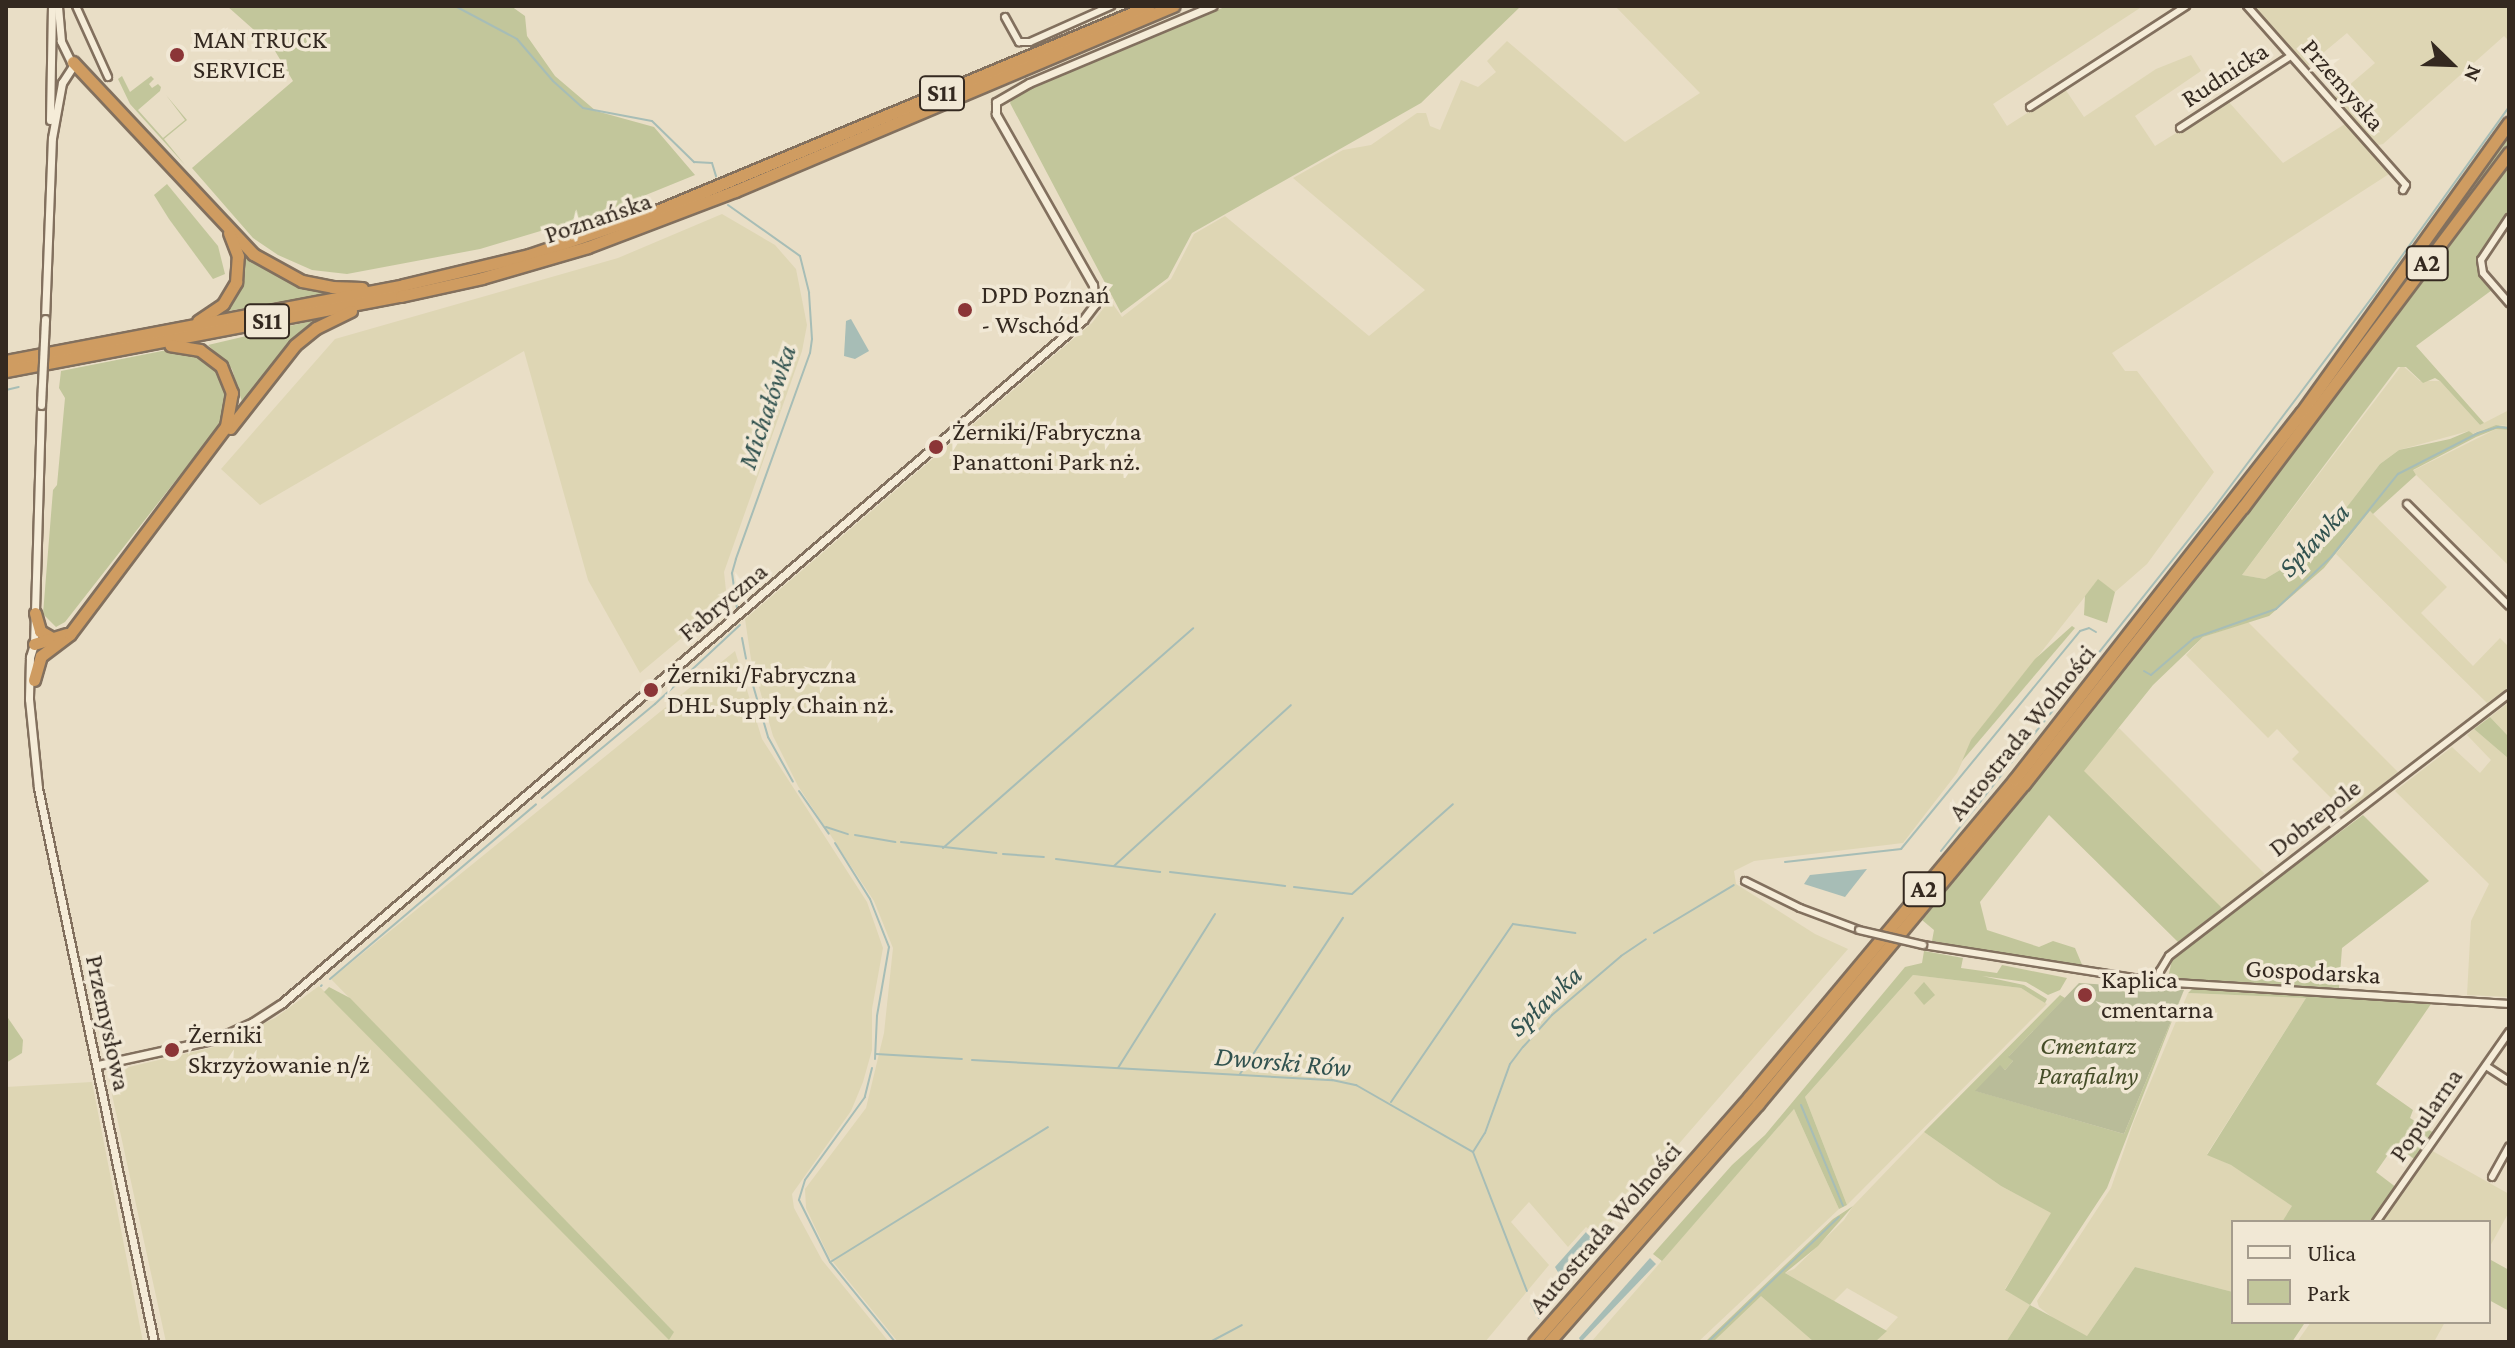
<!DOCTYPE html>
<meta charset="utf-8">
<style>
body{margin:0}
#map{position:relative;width:2515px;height:1348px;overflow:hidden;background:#e9dec6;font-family:"Crimson Pro",serif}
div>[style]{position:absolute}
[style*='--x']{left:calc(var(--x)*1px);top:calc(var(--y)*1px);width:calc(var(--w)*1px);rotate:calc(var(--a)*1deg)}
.farmland>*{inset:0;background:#ded6b4;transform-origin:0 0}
.green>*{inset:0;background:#c2c69b}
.cemetery>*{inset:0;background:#b9bc99}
.water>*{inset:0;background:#a7bdb6}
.stream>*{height:2px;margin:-1px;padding:0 1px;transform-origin:1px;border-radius:1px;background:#a7bdb6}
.roads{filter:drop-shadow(2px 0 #82705e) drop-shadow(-2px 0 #82705e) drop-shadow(0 2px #82705e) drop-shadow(0 -2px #82705e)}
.minor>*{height:6px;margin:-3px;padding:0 3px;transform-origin:3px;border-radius:3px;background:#f5ecd8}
.tertiary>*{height:7px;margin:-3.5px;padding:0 3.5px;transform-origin:3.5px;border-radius:3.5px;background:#f5ecd8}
.motorway>*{height:11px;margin:-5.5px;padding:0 5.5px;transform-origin:5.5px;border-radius:5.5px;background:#cf9c61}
.bridges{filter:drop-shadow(2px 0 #82705e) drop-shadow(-2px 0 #82705e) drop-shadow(0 2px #82705e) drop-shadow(0 -2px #82705e)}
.minor-bridge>*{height:6px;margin:-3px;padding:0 3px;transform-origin:3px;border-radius:3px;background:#f5ecd8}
.tertiary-bridge>*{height:7px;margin:-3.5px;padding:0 3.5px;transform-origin:3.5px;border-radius:3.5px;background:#f5ecd8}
.dots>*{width:22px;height:22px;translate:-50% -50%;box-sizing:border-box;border:4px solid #f1e8d5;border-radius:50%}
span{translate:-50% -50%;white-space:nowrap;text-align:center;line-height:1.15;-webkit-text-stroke:7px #f1e8d5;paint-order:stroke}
.shield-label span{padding:2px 6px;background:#f1e8d5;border:2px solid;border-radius:6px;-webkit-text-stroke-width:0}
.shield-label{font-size:24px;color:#342920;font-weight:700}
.poi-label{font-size:26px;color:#342920}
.left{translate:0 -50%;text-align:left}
.street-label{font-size:26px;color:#342920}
.park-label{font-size:26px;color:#464e29;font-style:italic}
.water-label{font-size:28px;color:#31524f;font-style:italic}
.frame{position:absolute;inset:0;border:8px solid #342920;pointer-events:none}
.legend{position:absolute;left:2231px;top:1220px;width:260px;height:104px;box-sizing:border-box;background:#f1e8d5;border:2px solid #a59c8d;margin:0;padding:10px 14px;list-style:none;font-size:24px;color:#342920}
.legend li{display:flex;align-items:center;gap:16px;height:40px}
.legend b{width:40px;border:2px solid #a59c8d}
.north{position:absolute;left:2411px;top:24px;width:80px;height:80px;-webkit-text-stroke:6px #f1e8d5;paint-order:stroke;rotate:113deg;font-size:22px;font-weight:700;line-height:32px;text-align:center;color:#342920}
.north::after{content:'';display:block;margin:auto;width:28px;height:36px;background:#342920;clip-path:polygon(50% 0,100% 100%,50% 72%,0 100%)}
</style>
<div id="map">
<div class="farmland">
<i style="clip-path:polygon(1615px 6px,2143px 6px,1993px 104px,2007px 126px,2065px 89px,2084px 117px,2156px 69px,2191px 55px,2201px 71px,2135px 116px,2155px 146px,2228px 101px,2283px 163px,2345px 124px,2389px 174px,2112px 353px,2125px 371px,2137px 371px,2214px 472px,2147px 564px,2115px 592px,2098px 580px,1972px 740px,1957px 773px,1903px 843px,1754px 861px,1734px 871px,1736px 884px,1815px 934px,1848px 949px,1598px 1237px,1586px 1227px,1568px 1247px,1529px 1202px,1511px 1222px,1549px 1265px,1485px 1342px,898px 1342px,829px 1257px,806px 1208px,805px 1189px,866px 1108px,884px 1033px,893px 948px,874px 901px,798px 786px,773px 736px,751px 659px,745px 619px,1092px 323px,1110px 300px,1122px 317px,1171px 279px,1194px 234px,1225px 216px,1369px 336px,1425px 290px,1293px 178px,1343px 150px,1371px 145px,1417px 113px,1426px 113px,1430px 126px,1440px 130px,1461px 80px,1478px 87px,1496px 72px,1487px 61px,1507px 41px,1625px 142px,1700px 93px)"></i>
<i style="clip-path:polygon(2250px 6px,2509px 6px,2509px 41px,2504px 36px,2383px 144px,2375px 146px,2333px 99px,2375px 63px,2347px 33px,2305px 68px)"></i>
<i style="clip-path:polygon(722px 214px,775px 245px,796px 269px,807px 325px,802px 351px,724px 572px,727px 600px,640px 673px,588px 580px,524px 351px,260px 505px,221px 469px,335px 339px,618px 258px)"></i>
<i style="clip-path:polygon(2402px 365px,2420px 381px,2440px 381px,2480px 425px,2509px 410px,2509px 426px,2496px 425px,2472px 434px,2469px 431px,2399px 450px,2380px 464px,2333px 525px,2295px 561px,2265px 579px,2242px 575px)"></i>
<i style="clip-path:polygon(2496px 429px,2509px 430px,2509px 566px,2412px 471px)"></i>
<i style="clip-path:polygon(2370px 511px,2447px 587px,2421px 613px,2473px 666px,2500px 638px,2509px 647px,2509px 687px,2487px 703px,2336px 554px)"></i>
<i style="clip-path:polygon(2248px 622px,2398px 772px,2346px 813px,2292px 759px,2299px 752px,2277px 729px,2268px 738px,2186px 655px,2203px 637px)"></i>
<i style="clip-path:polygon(735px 651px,762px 739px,867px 902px,883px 948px,872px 1009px,872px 1050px,863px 1082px,851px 1111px,792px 1194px,794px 1208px,822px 1260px,889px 1342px,166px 1342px,109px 1081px,112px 1075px,116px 1070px,214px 1047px,275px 1018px,319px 986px,669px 1339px,673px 1331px,331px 979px)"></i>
<i style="clip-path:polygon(2509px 702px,2509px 737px,2490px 717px)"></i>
<i style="left:2119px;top:728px;width:206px;height:56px;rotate:45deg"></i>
<i style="clip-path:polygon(2474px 729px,2509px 759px,2509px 997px,2467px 995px,2471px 921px,2489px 884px,2395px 791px,2452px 747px,2480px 773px,2491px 760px,2467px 735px)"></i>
<i style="clip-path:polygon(1913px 975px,2021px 988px,2047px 1004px,1847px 1205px,1805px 1097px)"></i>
<i style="clip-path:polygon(2188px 993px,2306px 998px,2207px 1154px,2231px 1165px,2293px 1206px,2282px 1222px,2233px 1222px,2233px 1292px,2135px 1267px,2087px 1336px,2062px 1325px,2039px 1307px,2037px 1301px,2111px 1188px,2134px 1121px)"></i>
<i style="clip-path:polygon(92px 1082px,143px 1342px,6px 1342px,6px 1087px)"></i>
<i style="clip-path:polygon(1794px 1109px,1839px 1209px,1698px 1342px,1591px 1342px)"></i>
<i style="clip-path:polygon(1924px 1132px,2001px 1186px,2052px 1213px,2005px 1289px,2030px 1305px,2006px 1342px,1875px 1342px,1898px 1317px,1847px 1288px,1834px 1301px,1785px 1273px,1794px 1269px,1844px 1220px,1853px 1206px)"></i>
<i style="clip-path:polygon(2429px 1149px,2509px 1194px,2509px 1212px,2489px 1248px,2489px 1222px,2379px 1222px)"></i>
<i style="clip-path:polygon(1761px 1295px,1814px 1342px,1713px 1342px)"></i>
<i style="clip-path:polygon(2311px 1322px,2445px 1322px,2434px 1342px,2297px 1342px)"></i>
</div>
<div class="green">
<i style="clip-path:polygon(227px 6px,511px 6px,525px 16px,527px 36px,555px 76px,596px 111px,654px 127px,695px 175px,604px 212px,480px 249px,347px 274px,312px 270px,278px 255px,253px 238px,192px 168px,293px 81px,272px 46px)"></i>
<i style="clip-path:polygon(1227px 6px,1521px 6px,1421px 103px,1192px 233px,1168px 278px,1121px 313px,1010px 103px,1014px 95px)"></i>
<i style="clip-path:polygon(122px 76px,130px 92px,151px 76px,154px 79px,149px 84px,152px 88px,158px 84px,161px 87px,160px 91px,138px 110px,163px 138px,185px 120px,166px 95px,187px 120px,164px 139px,185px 165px,130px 104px,118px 79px)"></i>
<i style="clip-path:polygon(2509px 130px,2509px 147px,2486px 179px,2102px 681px,1769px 1085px,1544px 1342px,1540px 1342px,2002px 800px)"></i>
<i style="clip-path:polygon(2509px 164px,2509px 215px,2486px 245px,2478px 262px,2492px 290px,2416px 346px,2484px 423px,2480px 425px,2440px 381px,2435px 378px,2423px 383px,2406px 367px,2398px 367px,2242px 575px,2265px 579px,2295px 561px,2333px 525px,2380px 464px,2399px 450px,2450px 439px,2469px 431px,2473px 434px,2496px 425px,2509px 427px,2509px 430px,2496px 429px,2476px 437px,2413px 470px,2416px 475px,2373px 514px,2370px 511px,2324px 568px,2269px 616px,2203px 637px,2153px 685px,2084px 771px,2222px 908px,2178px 942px,2049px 815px,1980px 902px,1987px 930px,2039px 947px,2053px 941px,2075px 948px,2083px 967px,1932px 941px,1934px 930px,1922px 920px,2180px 598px)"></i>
<i style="clip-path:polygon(167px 184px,218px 246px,225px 274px,213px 279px,169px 219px,154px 195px)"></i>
<i style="clip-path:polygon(246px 253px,284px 279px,330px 294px,228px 311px,239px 292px,242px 254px)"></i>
<i style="clip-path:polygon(324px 318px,287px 344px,242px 402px,232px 369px,208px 345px)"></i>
<i style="clip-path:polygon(167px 350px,192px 352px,215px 367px,226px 382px,228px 399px,223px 420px,65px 622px,56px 627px,43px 614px,53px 490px,57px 485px,65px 398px,59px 388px,61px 371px)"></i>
<i style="clip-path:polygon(2098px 579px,2115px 592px,2107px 623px,2084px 615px,2085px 596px)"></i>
<i style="clip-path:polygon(2072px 626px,2075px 628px,1962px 761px,1971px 740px,2035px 659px)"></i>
<i style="clip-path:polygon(2490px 717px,2509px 737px,2509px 759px,2474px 729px)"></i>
<i style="clip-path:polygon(2363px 815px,2429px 881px,2342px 948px,2339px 988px,2168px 978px,2172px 960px,2180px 951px)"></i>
<i style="clip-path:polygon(1924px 951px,1963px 958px,1961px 968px,1997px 973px,2002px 965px,2067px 978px,2060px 990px,2048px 995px,2026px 982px,1982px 976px,2024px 985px,2047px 999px,2045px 1003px,2021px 988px,1913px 975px,1805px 1097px,1847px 1205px,1839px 1209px,1794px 1109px,1662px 1261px,1653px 1254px,1732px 1165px,1765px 1135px,1905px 967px,1922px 963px)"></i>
<i style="clip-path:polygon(1924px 982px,1935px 995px,1924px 1005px,1914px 993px)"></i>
<i style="clip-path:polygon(329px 987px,350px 998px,674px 1332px,669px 1340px,324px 992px)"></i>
<i style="clip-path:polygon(2193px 988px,2429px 1001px,2431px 1004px,2376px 1084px,2413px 1110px,2410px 1118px,2434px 1133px,2416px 1160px,2394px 1146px,2376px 1172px,2397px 1188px,2374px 1222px,2282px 1222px,2292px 1206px,2231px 1165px,2207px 1155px,2306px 998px,2188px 993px)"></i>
<i style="clip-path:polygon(2184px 990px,2107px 1188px,2030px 1305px,2087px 1336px,2135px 1267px,2233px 1292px,2233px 1322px,2304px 1324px,2292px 1342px,2006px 1342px,2030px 1305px,2005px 1290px,2051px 1213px,2001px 1186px,1924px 1132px,2060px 995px,2065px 998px,2009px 1056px,2013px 1061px,2005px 1070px,2000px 1066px,1976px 1091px,2124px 1134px)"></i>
<i style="clip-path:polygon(6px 1015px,23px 1040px,22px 1053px,6px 1063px)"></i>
<i style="clip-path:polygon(1853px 1206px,1818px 1246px,1785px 1273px,1887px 1331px,1875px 1342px,1814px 1342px,1761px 1296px,1713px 1342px,1705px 1342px,1833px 1219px)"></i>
<i style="clip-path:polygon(2491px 1260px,2509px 1270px,2509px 1311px,2489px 1300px)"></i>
</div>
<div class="cemetery">
<i style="clip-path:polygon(2079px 983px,2184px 990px,2124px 1134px,1975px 1091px,2000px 1065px,2005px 1070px,2013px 1061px,2008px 1057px)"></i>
</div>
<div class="water">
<i style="clip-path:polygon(851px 319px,869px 351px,855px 359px,844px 356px,846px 321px)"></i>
<i style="clip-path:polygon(1867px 869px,1845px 897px,1804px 884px,1810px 875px)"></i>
<i style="clip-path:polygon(1586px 1232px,1594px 1241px,1563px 1275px,1559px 1274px,1555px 1267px)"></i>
<i style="clip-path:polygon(1650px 1258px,1656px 1264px,1581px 1342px,1579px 1338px)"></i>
</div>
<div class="stream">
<i style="--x:455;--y:6;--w:70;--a:28"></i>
<i style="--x:517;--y:39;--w:55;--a:49.4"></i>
<i style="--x:553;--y:81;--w:40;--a:42"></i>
<i style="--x:583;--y:108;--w:70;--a:10.7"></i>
<i style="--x:652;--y:121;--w:59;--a:44.3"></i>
<i style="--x:694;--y:162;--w:18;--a:3"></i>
<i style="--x:712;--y:163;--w:14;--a:73"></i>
<i style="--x:728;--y:205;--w:88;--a:35.3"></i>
<i style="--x:800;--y:256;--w:38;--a:76"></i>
<i style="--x:809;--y:293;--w:46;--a:86.3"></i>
<i style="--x:812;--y:339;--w:14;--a:98"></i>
<i style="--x:810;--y:353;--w:219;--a:109.8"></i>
<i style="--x:736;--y:559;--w:15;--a:106"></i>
<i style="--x:732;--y:573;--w:35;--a:82"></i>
<i style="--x:6;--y:390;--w:13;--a:-13"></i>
<i style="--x:742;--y:638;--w:21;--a:79"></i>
<i style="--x:748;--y:668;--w:72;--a:73.8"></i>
<i style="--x:768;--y:737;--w:51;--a:60.9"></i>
<i style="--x:2144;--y:671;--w:8;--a:30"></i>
<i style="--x:2151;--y:675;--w:57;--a:-40.7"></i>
<i style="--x:2194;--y:638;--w:87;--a:-19.5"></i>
<i style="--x:2276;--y:609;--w:76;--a:-43.4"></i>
<i style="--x:2331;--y:557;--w:107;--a:-51.1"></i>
<i style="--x:2398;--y:474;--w:90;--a:-27.1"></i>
<i style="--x:2478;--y:433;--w:21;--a:-17"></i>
<i style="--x:2498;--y:427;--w:11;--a:5"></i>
<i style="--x:799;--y:791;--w:52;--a:55.1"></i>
<i style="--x:542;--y:798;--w:147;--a:-39.8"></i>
<i style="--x:655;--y:704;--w:116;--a:-42.9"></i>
<i style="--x:826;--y:827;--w:23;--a:18"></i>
<i style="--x:855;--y:835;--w:41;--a:9.9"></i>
<i style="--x:901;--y:842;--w:96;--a:6.6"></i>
<i style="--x:835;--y:843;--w:66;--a:58"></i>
<i style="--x:870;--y:899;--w:52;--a:68.4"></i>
<i style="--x:889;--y:947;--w:70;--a:99.9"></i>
<i style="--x:877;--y:1016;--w:43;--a:92.7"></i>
<i style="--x:943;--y:848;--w:333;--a:-41.3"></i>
<i style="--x:1941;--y:851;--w:433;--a:-51.5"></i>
<i style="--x:2211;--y:512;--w:275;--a:-53.1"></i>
<i style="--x:2376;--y:292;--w:228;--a:-54.3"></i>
<i style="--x:1003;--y:854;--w:41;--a:4.2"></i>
<i style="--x:1056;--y:859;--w:105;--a:7.1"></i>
<i style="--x:1785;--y:862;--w:117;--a:-6.4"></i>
<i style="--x:1901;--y:849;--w:282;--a:-50.6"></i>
<i style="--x:2080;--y:631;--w:9;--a:-18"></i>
<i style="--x:2089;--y:628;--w:8;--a:30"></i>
<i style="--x:1114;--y:866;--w:239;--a:-42.3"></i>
<i style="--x:1170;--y:872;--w:116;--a:6.9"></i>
<i style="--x:1294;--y:887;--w:58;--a:6.9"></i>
<i style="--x:1352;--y:894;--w:135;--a:-41.7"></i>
<i style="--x:1654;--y:933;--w:93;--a:-31"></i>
<i style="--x:330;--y:979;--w:270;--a:-40.3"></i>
<i style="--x:321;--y:986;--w:1;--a:-45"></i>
<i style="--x:876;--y:1054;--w:86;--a:3.3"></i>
<i style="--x:972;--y:1060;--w:361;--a:3.2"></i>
<i style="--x:1332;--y:1080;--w:25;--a:12"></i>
<i style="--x:1356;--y:1085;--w:135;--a:29.8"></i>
<i style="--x:1473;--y:1152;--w:149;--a:68.8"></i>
<i style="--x:872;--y:1068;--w:30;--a:104"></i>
<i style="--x:865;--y:1097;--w:102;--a:125.9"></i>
<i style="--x:805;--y:1180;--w:21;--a:107"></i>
<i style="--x:799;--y:1200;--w:69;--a:63.4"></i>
<i style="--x:830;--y:1262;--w:103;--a:50.9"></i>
<i style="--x:1118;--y:1068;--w:182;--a:-57.8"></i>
<i style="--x:1240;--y:1074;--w:187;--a:-56.6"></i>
<i style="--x:1391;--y:1102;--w:216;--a:-55.6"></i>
<i style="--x:1513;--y:924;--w:63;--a:8.3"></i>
<i style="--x:1801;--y:1105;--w:109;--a:67.4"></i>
<i style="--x:1473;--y:1152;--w:22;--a:-58"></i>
<i style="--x:1485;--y:1133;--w:73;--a:-70.1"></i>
<i style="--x:1510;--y:1064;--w:21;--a:-53"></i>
<i style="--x:1523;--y:1047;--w:43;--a:-47.8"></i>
<i style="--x:1552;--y:1015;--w:91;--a:-40.5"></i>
<i style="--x:1621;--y:956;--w:30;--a:-34"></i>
<i style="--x:832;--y:1261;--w:254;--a:-31.8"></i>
<i style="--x:1531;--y:1303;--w:17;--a:62"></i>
<i style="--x:1566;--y:1341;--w:1;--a:45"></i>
<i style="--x:1210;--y:1342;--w:36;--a:-28"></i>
<i style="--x:1708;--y:1342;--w:181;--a:-43.7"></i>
</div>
<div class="roads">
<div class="minor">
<i style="--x:76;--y:6;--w:78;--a:65.7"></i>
<i style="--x:2247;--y:6;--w:239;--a:48.4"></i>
<i style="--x:2406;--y:185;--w:6;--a:121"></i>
<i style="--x:1005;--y:17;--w:29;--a:61"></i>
<i style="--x:1019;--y:42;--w:11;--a:0"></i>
<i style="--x:1030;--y:42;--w:89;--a:-24"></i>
<i style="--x:2030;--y:107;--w:186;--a:-32.9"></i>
<i style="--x:2180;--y:128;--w:132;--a:-33"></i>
<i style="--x:2509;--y:218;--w:50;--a:123.7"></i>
<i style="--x:2481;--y:260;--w:13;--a:81"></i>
<i style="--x:2483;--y:273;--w:40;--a:49"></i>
<i style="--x:2407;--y:504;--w:144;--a:45"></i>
<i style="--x:1745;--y:881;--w:61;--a:26.1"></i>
<i style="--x:1800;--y:908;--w:63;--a:20.4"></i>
<i style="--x:1923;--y:945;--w:239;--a:8.9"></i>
<i style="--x:2159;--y:982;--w:351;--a:3.6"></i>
<i style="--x:2159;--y:982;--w:11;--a:-85"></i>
<i style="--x:2160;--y:971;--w:17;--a:-59"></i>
<i style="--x:2169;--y:956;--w:429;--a:-37.6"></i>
<i style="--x:2486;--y:1066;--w:27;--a:33"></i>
<i style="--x:2492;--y:1177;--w:35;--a:-61"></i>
<i style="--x:2376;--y:1222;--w:232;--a:-55"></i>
</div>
<div class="tertiary">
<i style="--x:50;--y:120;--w:114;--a:-89"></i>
<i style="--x:45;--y:319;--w:181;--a:-87.8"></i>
<i style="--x:52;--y:138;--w:56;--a:-79.7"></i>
<i style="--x:62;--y:83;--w:20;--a:-57"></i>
<i style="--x:73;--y:66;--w:28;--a:-116"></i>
<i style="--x:61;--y:41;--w:35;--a:-95"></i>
<i style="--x:34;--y:644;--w:14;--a:107"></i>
<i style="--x:30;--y:657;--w:42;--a:91.4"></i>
<i style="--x:29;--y:699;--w:89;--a:84.2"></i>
<i style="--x:38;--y:788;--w:566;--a:78.17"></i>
<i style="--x:34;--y:645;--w:240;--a:-88.3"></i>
<i style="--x:98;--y:1065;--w:121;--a:-12.4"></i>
<i style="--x:216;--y:1039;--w:41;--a:-24.7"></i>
<i style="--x:253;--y:1022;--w:33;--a:-33"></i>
<i style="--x:281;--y:1004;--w:1054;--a:-40.46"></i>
<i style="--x:1083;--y:320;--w:20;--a:-53"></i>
<i style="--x:1095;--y:304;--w:19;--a:-96"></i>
<i style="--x:1093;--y:285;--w:197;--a:-119.6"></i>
<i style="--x:996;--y:114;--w:12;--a:-90"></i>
<i style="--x:996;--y:102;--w:38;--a:-30"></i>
<i style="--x:1029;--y:83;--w:199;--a:-22.8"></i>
</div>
<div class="motorway">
<i style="--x:73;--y:62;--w:263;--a:46.8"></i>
<i style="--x:253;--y:254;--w:56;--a:28.9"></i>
<i style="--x:302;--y:281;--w:31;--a:11"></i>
<i style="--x:332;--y:287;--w:30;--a:2"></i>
<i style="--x:198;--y:321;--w:30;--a:-34"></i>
<i style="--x:223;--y:304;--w:26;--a:-59"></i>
<i style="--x:236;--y:282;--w:26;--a:-86"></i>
<i style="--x:238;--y:256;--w:25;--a:-111"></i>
<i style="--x:6;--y:361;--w:404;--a:-10.8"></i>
<i style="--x:403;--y:285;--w:130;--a:-13.4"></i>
<i style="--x:529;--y:255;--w:130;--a:-18.9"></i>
<i style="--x:652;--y:213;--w:538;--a:-22.61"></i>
<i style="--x:6;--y:371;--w:402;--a:-10.8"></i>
<i style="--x:401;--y:296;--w:83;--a:-12.5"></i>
<i style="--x:482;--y:278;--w:110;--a:-16.3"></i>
<i style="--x:588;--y:247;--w:157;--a:-20.9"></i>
<i style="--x:735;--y:191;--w:476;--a:-22.9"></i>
<i style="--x:230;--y:428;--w:105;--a:-51.9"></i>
<i style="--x:295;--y:345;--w:27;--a:-39"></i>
<i style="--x:316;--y:328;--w:39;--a:-26"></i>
<i style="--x:35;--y:613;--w:19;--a:74"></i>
<i style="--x:40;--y:631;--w:14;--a:30"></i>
<i style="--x:34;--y:644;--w:34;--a:-17"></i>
<i style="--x:34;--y:680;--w:25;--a:-74"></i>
<i style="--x:41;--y:656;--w:36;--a:-37"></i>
<i style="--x:70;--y:634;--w:260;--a:-53.1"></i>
<i style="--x:226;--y:426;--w:34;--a:-80"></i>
<i style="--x:232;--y:393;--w:29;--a:-112"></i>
<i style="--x:221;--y:366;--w:26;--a:-143"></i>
<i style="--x:200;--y:350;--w:30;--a:-171"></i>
<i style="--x:1534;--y:1342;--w:326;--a:-48.7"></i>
<i style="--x:1749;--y:1097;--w:413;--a:-50.1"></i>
<i style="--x:2014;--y:780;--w:466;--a:-52"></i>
<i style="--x:2301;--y:413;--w:357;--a:-54.4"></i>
<i style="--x:1549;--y:1342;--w:317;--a:-48.7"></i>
<i style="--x:1758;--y:1104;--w:416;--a:-50.3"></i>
<i style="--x:2024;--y:784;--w:353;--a:-51.7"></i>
<i style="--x:2243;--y:507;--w:443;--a:-53.1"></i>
</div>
</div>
<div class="bridges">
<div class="minor-bridge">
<i style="--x:1859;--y:930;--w:66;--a:13.2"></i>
</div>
<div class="tertiary-bridge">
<i style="--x:41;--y:405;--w:86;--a:-87.3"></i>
</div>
</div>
<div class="dots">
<i style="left:177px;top:55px;background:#8b3537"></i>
<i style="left:965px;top:310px;background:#8b3537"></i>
<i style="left:936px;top:447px;background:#8b3537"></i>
<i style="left:651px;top:690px;background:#8b3537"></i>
<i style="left:2085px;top:995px;background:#8b3537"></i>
<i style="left:172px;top:1050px;background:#8b3537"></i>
</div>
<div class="shield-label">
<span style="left:942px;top:93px">S11</span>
<span style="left:2427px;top:263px">A2</span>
<span style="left:267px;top:321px">S11</span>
<span style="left:1924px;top:889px">A2</span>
</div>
<div class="poi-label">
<span class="left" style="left:193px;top:55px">MAN TRUCK<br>SERVICE</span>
<span class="left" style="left:981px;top:310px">DPD Poznań<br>- Wschód</span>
<span class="left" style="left:952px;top:447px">Żerniki/Fabryczna<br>Panattoni Park nż.</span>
<span class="left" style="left:667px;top:690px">Żerniki/Fabryczna<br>DHL Supply Chain nż.</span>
<span class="left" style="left:2101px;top:995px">Kaplica<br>cmentarna</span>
<span class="left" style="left:188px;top:1050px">Żerniki<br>Skrzyżowanie n/ż</span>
</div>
<div class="street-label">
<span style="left:2225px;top:75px;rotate:-33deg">Rudnicka</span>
<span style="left:2343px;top:85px;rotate:49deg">Przemyska</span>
<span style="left:598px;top:218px;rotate:-19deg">Poznańska</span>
<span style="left:723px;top:602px;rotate:-40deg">Fabryczna</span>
<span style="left:2022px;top:733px;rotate:-51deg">Autostrada Wolności</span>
<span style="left:2315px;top:818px;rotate:-38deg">Dobrepole</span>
<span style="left:2313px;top:972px;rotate:3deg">Gospodarska</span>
<span style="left:108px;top:1023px;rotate:78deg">Przemysłowa</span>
<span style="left:2426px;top:1115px;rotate:-55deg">Popularna</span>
<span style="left:1605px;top:1228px;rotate:-49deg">Autostrada Wolności</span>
</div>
<div class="park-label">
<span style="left:2088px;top:1061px">Cmentarz<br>Parafialny</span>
</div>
<div class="water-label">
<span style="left:767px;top:407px;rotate:-71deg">Michałówka</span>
<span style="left:2314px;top:540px;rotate:-47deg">Spławka</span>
<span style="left:1545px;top:1001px;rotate:-43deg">Spławka</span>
<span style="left:1283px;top:1062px;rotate:5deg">Dworski Rów</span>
</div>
<div class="frame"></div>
<ul class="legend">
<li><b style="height:10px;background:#f5ecd8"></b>Ulica</li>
<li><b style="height:22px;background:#c2c69b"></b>Park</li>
</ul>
<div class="north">N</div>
</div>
